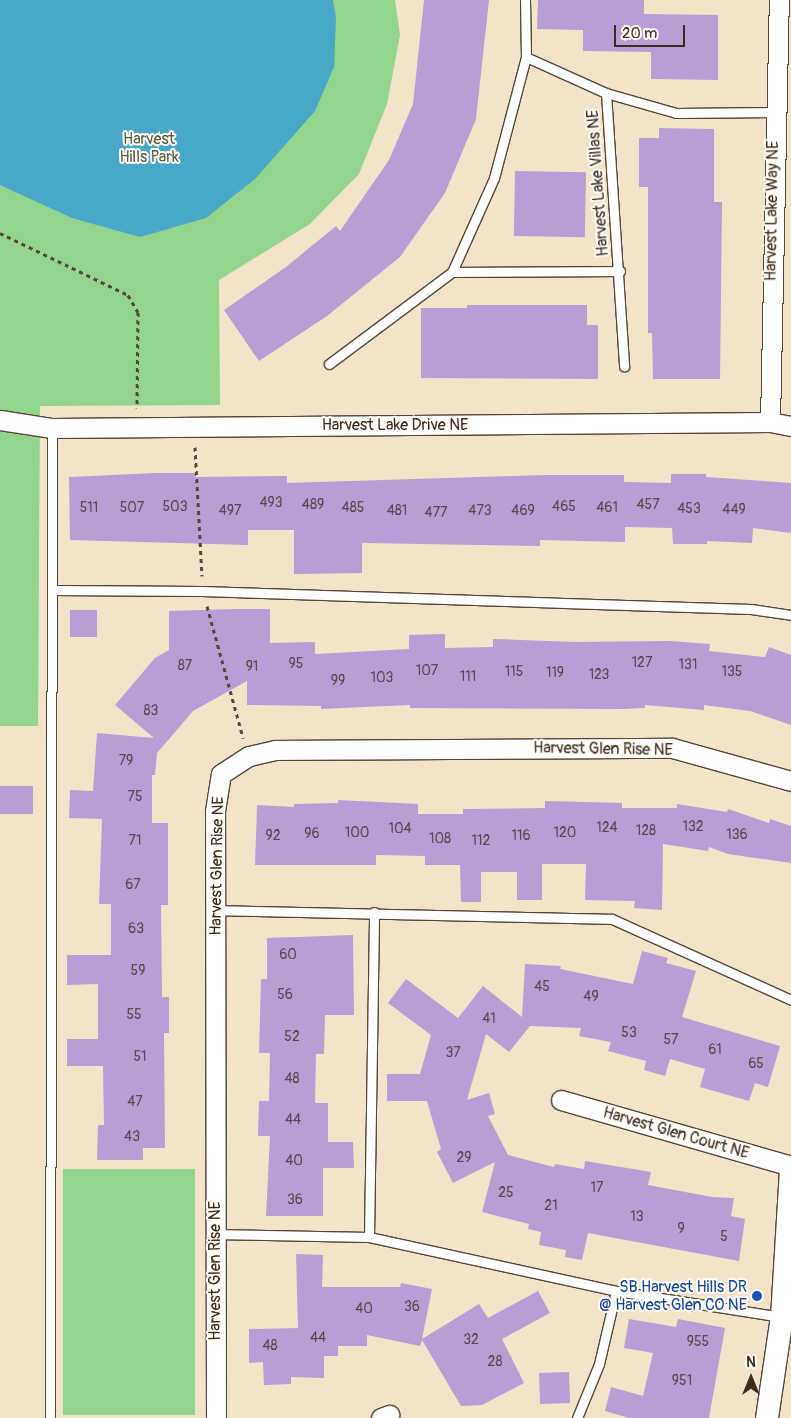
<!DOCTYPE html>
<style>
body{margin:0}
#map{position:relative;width:791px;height:1418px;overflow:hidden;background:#f1e4c8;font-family:Pangolin,sans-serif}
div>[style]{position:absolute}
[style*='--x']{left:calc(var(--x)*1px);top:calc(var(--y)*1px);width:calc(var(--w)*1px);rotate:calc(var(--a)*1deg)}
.green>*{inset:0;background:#93d58c;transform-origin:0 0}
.water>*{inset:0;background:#49a7c7}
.building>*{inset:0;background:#b89ed5;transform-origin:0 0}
.path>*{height:3px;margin-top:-1.5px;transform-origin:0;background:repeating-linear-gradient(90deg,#564638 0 4px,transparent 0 8px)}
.roads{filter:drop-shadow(1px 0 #564638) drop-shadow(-1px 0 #564638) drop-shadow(0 1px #564638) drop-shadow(0 -1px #564638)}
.service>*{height:9px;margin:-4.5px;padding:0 4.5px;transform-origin:4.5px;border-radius:4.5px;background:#fff}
.minor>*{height:19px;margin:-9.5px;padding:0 9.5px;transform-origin:9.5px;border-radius:9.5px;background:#fff}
.tertiary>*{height:22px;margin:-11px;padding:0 11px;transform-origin:11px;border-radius:11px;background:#fff}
.dots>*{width:14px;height:14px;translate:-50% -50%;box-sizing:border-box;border:2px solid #fdfcf7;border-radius:50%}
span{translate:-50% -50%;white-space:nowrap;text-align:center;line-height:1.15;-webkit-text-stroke:4px #fdfcf7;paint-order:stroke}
.number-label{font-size:14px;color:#5a474c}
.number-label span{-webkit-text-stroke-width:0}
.park-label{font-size:16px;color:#555d3f}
.street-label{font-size:16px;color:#3b2a1e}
.transit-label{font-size:16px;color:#164399}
.right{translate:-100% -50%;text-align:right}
.north{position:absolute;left:726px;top:1353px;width:50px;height:50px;-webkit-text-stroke:4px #fdfcf7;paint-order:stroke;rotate:0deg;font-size:14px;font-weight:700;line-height:20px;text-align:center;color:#3b2a1e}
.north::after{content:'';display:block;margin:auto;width:18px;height:22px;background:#3b2a1e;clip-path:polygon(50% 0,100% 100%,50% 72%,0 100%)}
.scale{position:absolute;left:614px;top:25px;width:71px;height:22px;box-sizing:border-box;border:2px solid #3b2a1e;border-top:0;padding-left:6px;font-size:15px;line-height:18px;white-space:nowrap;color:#3b2a1e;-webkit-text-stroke:4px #fdfcf7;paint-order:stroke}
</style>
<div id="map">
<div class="green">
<i style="clip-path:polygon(0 0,395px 0,400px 35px,387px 104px,359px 174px,310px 224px,219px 280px,220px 405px,40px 406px,38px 726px,0 726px)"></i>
<i style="left:63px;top:1169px;width:132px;height:246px"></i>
</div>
<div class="water">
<i style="clip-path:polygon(0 0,333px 0,336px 18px,334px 67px,315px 111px,255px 179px,206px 218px,140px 237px,72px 218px,0 185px)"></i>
</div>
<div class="building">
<i style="clip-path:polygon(424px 0,489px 0,476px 119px,445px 193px,400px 257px,327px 316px,259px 361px,224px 310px,286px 267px,336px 226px,340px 231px,389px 160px,413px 104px)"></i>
<i style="clip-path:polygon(538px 0,644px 0,644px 14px,718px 15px,718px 80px,651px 79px,651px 52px,583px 51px,583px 30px,537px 29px)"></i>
<i style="clip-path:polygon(659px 128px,714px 129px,714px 202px,722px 202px,720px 379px,653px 379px,652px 333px,648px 333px,648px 187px,639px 187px,639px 138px,659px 138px)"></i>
<i style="left:515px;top:171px;width:71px;height:65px;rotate:1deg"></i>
<i style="clip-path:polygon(467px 305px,587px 305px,587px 325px,598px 325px,598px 379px,421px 378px,421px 308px,467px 308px)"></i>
<i style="clip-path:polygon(156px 473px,195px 473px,195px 477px,287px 476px,287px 483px,546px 475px,624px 475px,624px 482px,671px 483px,671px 474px,706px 474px,706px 477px,791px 483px,791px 533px,753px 528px,752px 543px,707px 541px,707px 544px,673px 544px,672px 528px,625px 527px,625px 542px,540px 540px,540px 546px,362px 543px,362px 573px,294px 574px,294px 530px,248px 530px,248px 545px,70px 540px,69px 477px)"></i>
<i style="clip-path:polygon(235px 609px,270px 609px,270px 643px,315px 642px,315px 654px,409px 649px,409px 635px,445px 634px,445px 648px,493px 647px,493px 639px,575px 642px,669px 641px,710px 644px,709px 651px,765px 657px,769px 647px,791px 655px,791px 725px,750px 711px,704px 705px,704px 710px,645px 705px,645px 708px,624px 709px,410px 708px,410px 705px,321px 709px,321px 706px,247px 705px,247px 681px,193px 711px,157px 753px,155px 775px,152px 775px,152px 823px,168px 823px,168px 905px,161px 905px,162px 997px,169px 997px,169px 1033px,164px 1033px,165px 1148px,143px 1148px,143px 1160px,97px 1160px,98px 1125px,104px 1125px,103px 1066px,67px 1066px,67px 1039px,98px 1039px,98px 984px,67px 985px,67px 955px,111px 955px,111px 904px,99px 904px,102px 819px,69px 818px,70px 790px,93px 791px,97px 733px,154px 738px,115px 705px,155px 658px,169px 650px,169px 611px)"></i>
<i style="left:70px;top:610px;width:27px;height:27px"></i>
<i style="left:0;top:786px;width:33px;height:28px"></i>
<i style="clip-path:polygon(338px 800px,418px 804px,418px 814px,463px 814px,463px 809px,545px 808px,545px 801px,622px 803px,622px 808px,677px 808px,677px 804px,727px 812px,728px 809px,769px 823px,770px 819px,791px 826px,791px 863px,728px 854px,709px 847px,708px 851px,663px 844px,662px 910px,634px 908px,635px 901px,585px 900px,586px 864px,542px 864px,542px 900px,517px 900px,517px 872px,481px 872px,481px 902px,461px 902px,460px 865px,425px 865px,425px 856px,376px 855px,376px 865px,255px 865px,257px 805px,294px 807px,294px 804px,338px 803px)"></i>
<i style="clip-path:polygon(353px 935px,354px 1015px,325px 1015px,324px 1054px,316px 1054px,315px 1103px,328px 1103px,328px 1142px,353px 1142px,354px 1168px,323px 1168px,323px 1216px,266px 1216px,270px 1136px,258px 1136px,259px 1101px,269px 1101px,270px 1053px,259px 1053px,261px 979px,267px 979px,267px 938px)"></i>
<i style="clip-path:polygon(642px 951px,668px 958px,666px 963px,696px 971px,682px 1017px,780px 1046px,768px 1087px,755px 1083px,749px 1101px,700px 1087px,705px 1069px,670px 1059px,665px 1076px,644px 1070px,646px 1061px,608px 1051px,611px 1042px,579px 1036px,581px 1028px,530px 1026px,509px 1052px,486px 1034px,467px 1100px,489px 1093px,495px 1114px,488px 1116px,508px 1155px,554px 1167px,555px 1164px,584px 1169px,585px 1161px,651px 1172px,648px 1185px,712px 1197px,734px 1198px,731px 1216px,745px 1219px,739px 1261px,588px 1233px,582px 1260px,565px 1257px,566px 1250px,539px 1245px,541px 1232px,528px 1229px,529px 1224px,482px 1212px,495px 1162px,453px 1183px,437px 1152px,441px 1149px,427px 1101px,387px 1101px,387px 1074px,420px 1074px,431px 1035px,388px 1003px,406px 979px,458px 1018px,483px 986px,522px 1017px,525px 964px,561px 966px,560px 969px,633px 984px)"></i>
<i style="clip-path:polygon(296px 1254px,323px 1255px,322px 1287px,400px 1287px,401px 1283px,432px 1289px,422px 1339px,479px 1304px,488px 1318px,538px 1291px,550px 1313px,502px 1339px,524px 1383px,482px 1405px,461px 1406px,422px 1340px,420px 1346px,367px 1335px,367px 1346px,338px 1346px,338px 1356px,324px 1356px,324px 1378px,291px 1377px,291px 1384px,264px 1385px,263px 1362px,249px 1363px,249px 1329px,298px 1328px)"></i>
<i style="clip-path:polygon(629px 1319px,676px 1327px,678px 1319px,725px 1328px,709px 1418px,629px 1418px,605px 1411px,611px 1387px,643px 1396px,653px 1353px,624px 1348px)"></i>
<i style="left:569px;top:1372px;width:31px;height:30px;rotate:88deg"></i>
</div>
<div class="path">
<i style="--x:0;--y:233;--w:142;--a:25.8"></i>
<i style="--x:128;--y:295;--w:20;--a:60"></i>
<i style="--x:138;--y:312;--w:96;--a:90.6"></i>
<i style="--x:195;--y:447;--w:129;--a:86.9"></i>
<i style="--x:207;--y:606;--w:137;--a:74.7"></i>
</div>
<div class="roads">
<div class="service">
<i style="--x:526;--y:57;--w:88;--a:24.2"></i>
<i style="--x:606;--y:93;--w:73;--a:15.9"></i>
<i style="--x:676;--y:113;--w:98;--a:-0.6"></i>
<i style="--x:606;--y:93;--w:274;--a:86.2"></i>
<i style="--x:452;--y:272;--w:103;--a:-65.9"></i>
<i style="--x:494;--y:178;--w:125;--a:-75.2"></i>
<i style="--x:526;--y:57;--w:57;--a:-91"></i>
<i style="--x:329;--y:364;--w:154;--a:-36.8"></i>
<i style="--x:452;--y:272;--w:168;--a:-0.3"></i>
<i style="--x:52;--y:590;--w:150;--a:0.4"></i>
<i style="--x:202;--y:591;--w:549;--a:1.88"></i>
<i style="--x:751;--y:609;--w:40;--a:8.5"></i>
<i style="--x:215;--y:910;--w:397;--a:1.3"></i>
<i style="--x:612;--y:919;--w:196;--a:24.3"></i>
<i style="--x:215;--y:1234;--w:154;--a:1.1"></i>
<i style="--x:369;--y:1237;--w:253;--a:12.3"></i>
<i style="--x:616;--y:1291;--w:168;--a:8.9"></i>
<i style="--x:369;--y:1237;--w:325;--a:-89.1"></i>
<i style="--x:50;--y:1418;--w:990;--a:-89.88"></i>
<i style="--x:577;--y:1418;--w:58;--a:-67.8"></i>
<i style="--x:599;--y:1364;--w:75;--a:-76.9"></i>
</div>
<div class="minor">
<i style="--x:0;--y:420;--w:53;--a:8.7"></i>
<i style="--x:52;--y:428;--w:718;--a:-0.48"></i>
<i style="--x:770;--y:422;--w:21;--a:11"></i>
<i style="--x:770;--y:422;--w:422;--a:-88.8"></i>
<i style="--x:561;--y:1100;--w:239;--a:16"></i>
<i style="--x:216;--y:1418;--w:607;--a:-90.09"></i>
<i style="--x:215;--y:811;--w:37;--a:-81"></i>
<i style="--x:221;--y:774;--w:33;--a:-33"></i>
<i style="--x:249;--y:756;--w:27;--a:-13"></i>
<i style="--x:275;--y:750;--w:397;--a:-0.3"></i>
<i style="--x:672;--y:748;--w:123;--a:15.5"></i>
<i style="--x:381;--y:1418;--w:9;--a:-21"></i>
</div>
<div class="tertiary">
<i style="--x:767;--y:1418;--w:102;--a:-81.6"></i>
<i style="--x:782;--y:1317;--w:149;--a:-86.5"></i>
</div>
</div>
<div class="dots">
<i style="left:757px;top:1296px;background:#1a4fb4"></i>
</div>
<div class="number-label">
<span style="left:271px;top:503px">493</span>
<span style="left:313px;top:505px">489</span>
<span style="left:648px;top:505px">457</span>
<span style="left:175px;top:507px">503</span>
<span style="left:564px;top:507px">465</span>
<span style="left:89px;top:508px">511</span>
<span style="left:132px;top:508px">507</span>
<span style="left:353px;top:508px">485</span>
<span style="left:607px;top:508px">461</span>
<span style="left:689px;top:509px">453</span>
<span style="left:734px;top:510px">449</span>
<span style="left:230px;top:511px">497</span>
<span style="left:397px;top:511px">481</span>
<span style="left:480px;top:511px">473</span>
<span style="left:523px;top:511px">469</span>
<span style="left:436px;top:513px">477</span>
<span style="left:642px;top:663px">127</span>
<span style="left:296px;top:664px">95</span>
<span style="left:688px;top:665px">131</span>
<span style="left:185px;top:666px">87</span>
<span style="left:252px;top:667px">91</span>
<span style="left:427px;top:671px">107</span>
<span style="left:514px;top:672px">115</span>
<span style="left:732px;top:672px">135</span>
<span style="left:555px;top:673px">119</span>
<span style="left:599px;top:675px">123</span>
<span style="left:468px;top:677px">111</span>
<span style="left:382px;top:678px">103</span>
<span style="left:338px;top:681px">99</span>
<span style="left:151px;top:711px">83</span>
<span style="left:126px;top:761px">79</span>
<span style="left:135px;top:797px">75</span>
<span style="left:693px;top:827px">132</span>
<span style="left:607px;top:828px">124</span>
<span style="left:400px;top:829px">104</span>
<span style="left:646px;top:831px">128</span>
<span style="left:357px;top:833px">100</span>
<span style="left:565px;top:833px">120</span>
<span style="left:312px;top:834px">96</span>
<span style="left:737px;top:835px">136</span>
<span style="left:273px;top:836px">92</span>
<span style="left:521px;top:836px">116</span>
<span style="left:440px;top:839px">108</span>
<span style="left:135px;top:841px">71</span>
<span style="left:481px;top:841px">112</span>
<span style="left:133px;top:885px">67</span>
<span style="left:136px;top:929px">63</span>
<span style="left:288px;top:955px">60</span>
<span style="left:138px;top:971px">59</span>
<span style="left:542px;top:987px">45</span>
<span style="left:285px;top:995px">56</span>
<span style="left:591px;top:997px">49</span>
<span style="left:134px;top:1015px">55</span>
<span style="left:489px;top:1019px">41</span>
<span style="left:629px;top:1033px">53</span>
<span style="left:292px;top:1037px">52</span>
<span style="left:671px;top:1040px">57</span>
<span style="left:715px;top:1050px">61</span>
<span style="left:453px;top:1053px">37</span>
<span style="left:140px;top:1057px">51</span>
<span style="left:756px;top:1064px">65</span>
<span style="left:292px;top:1079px">48</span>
<span style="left:135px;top:1102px">47</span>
<span style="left:293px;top:1120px">44</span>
<span style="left:132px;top:1137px">43</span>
<span style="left:464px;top:1158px">29</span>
<span style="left:294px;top:1161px">40</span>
<span style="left:597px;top:1188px">17</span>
<span style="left:506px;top:1193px">25</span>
<span style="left:295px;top:1200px">36</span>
<span style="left:551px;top:1206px">21</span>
<span style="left:637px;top:1217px">13</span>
<span style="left:681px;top:1229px">9</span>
<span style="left:724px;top:1237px">5</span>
<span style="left:412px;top:1307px">36</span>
<span style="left:364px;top:1309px">40</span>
<span style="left:318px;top:1338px">44</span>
<span style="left:471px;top:1340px">32</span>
<span style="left:698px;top:1342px">955</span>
<span style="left:270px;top:1346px">48</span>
<span style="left:495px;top:1362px">28</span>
<span style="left:682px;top:1381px">951</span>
</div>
<div class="park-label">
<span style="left:149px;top:148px">Harvest<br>Hills Park</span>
</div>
<div class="street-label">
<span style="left:598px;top:183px;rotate:-94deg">Harvest Lake Villas NE</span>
<span style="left:772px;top:211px;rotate:-89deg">Harvest Lake Way NE</span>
<span style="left:395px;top:425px">Harvest Lake Drive NE</span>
<span style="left:603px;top:749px;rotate:1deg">Harvest Glen Rise NE</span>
<span style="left:217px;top:866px;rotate:-89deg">Harvest Glen Rise NE</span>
<span style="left:676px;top:1133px;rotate:16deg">Harvest Glen Court NE</span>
<span style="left:215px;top:1271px;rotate:-90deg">Harvest Glen Rise NE</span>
</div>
<div class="transit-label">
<span class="right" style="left:747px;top:1296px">SB Harvest Hills DR<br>@ Harvest Glen CO NE</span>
</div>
<div class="north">N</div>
<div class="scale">20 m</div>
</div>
